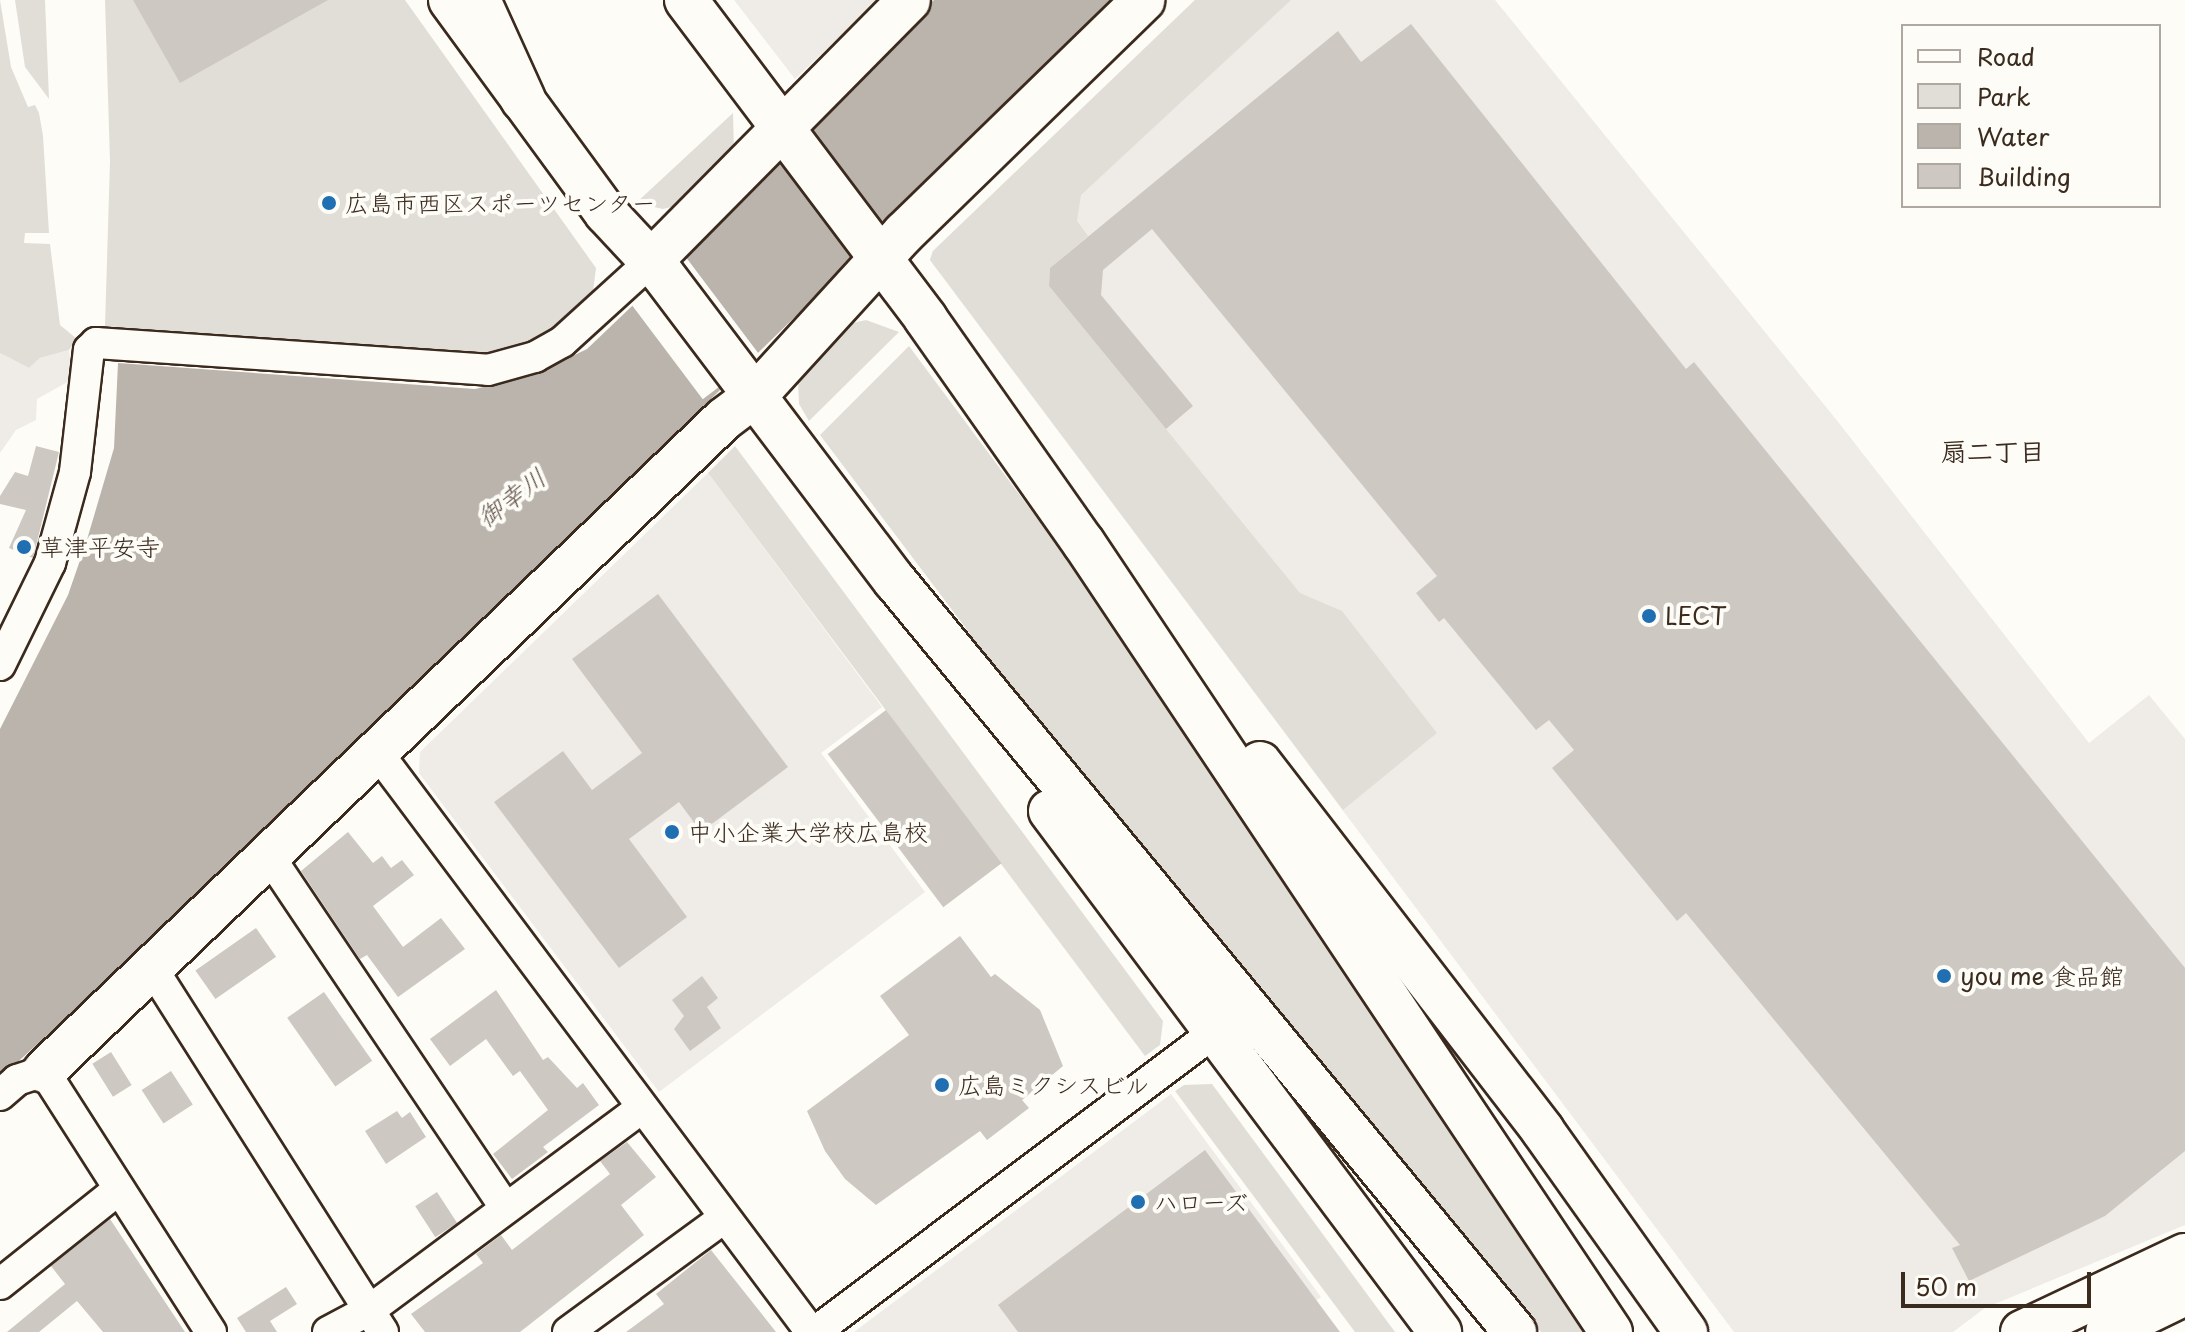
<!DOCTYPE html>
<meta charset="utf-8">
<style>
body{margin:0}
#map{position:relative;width:2185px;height:1332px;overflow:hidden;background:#fdfcf7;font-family:"Playpen Sans","Klee One",sans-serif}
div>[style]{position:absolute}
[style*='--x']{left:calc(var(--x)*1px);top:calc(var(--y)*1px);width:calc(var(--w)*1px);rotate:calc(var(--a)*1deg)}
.built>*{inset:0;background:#efece7}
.green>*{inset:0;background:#e1ded7}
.water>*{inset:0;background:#bbb4ad}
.pier>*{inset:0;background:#fdfcf7;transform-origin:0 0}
.building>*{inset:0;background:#cdc8c2;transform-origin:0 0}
.roads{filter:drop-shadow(2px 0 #3b2a1e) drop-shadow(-2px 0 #3b2a1e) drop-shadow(0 2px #3b2a1e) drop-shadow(0 -2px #3b2a1e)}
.street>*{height:30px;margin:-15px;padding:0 15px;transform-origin:15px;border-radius:15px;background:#fdfcf7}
.secondary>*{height:42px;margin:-21px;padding:0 21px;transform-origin:21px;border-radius:21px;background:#fdfcf7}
.highway>*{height:44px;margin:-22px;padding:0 22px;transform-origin:22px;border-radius:22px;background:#fdfcf7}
.dots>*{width:22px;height:22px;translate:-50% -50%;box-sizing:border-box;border:4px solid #fdfcf7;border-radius:50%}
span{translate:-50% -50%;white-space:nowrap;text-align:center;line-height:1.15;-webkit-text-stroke:8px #fdfcf7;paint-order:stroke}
.poi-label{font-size:24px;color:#3b2a1e}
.left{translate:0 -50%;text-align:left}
.neighbourhood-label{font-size:26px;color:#3b2a1e;font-weight:700}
.water-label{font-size:26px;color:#615349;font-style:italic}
.legend{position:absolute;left:1901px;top:24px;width:260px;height:184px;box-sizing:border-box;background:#fdfcf7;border:2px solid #afa8a0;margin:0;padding:10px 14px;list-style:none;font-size:24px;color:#3b2a1e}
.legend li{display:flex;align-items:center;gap:16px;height:40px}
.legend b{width:40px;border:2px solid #afa8a0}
.scale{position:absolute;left:1901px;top:1272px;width:190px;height:36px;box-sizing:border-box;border:4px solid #3b2a1e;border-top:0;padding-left:10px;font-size:24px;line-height:28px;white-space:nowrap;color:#3b2a1e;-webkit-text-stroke:6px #fdfcf7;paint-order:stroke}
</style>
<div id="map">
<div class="built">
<i style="clip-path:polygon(734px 0,878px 0,795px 79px)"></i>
<i style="clip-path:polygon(1195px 0,1495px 0,1835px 418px,2089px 743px,2149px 695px,2185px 739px,2185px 1225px,1985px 1308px,1953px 1332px,1734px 1332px,930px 260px,933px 251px)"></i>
<i style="clip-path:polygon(69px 350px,73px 379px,37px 399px,36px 420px,16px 430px,0 453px,0 353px,29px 368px,40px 358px)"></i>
<i style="clip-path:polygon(708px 473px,882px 707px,821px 753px,925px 892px,659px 1092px,419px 773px,420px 752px)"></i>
<i style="clip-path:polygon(1171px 1094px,1321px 1297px,1274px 1332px,854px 1332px)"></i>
</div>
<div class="green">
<i style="clip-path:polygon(0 0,11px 67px,28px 107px,35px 105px,39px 113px,43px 136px,49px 233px,25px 233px,24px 243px,50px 244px,60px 325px,77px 339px,69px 350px,40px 358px,29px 368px,0 353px)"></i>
<i style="clip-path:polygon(15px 0,45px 0,49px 99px,25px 67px)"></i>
<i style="clip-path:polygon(105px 0,405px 0,596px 268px,593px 291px,548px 333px,494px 353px,473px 355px,105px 326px,110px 161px)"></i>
<i style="clip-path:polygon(1195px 0,1291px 0,1081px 195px,1077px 221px,1088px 236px,1050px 268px,1049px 286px,1300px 593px,1342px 611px,1437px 733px,1343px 810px,930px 260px,933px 251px)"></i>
<i style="clip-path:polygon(733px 113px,734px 152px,679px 205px,663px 209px,636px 203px)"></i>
<i style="clip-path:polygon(866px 320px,899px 332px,809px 421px,799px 404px,798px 380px,849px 324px)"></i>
<i style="clip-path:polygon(909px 346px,1094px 595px,1589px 1332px,1541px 1332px,1029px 723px,965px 627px,820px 435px)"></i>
<i style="clip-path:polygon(735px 446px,1163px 1021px,1160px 1045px,1145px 1056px,708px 473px)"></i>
<i style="clip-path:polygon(1212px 1084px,1395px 1332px,1355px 1332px,1175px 1091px,1184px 1085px)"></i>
</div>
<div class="water">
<i style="clip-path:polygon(934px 0,1119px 0,225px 874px,0 1078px,0 729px,68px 595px,86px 543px,114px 448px,118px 363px,475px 389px,531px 376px,587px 349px,716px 226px)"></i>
</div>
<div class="pier">
<i style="left:682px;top:252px;width:130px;height:72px;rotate:53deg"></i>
</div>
<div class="building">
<i style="clip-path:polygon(133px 0,328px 0,180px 83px)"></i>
<i style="clip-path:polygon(1411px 24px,1686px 369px,1694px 362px,2185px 968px,2185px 1151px,2105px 1216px,1969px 1281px,1952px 1248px,1960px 1245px,1686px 913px,1677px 921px,1552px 768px,1574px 750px,1549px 720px,1536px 730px,1444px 618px,1439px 622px,1416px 593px,1437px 576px,1152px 229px,1103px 270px,1101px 295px,1193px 406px,1166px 429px,1049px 286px,1050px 268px,1338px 31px,1361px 62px)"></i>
<i style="clip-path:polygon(36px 446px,59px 452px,33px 558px,9px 548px,26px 510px,0 504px,0 496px,15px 472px,28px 476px)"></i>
<i style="clip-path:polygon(658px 594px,788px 767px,701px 832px,679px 802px,629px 839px,687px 917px,619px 968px,494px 802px,563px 751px,592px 790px,642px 753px,572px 659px)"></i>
<i style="left:886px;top:710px;width:192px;height:73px;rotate:53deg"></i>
<i style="clip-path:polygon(348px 832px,373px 863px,382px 856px,391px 868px,402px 860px,414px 875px,373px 906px,403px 947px,441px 918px,465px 949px,398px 997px,367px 955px,360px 959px,301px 871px)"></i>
<i style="left:256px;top:928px;width:35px;height:74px;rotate:55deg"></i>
<i style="clip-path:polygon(960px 936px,991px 977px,995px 974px,1040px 1010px,1063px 1066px,1022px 1100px,1029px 1108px,987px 1140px,980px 1131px,876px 1205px,845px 1179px,825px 1151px,807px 1111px,909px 1035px,880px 996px)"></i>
<i style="clip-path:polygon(702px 976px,718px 998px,707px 1007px,721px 1028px,690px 1051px,674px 1029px,684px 1016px,672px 1000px)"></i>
<i style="clip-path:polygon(496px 990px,543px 1060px,548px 1057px,577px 1088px,583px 1083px,599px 1105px,543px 1147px,548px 1152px,512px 1179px,493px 1154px,548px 1110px,520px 1071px,513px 1076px,486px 1039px,450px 1066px,430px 1039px)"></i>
<i style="left:324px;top:992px;width:84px;height:45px;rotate:55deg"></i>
<i style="left:111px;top:1052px;width:39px;height:22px;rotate:58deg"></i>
<i style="left:171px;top:1071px;width:40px;height:35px;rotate:57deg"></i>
<i style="clip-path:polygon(397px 1111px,402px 1118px,410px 1112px,426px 1137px,386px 1164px,365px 1131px)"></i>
<i style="clip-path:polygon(627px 1142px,656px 1177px,621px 1205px,644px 1235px,520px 1332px,425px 1332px,411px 1314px,483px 1263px,476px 1254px,501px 1235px,512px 1250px,610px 1174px,600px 1161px)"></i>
<i style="clip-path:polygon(1205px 1150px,1340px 1332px,1018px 1332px,998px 1305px)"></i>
<i style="left:437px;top:1192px;width:37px;height:26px;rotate:57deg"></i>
<i style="clip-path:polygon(110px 1219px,185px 1332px,103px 1332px,77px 1301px,39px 1332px,7px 1332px,65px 1284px,51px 1266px)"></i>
<i style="clip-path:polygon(711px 1250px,776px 1332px,626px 1332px,664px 1304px,656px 1294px)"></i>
<i style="clip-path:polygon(286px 1287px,297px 1304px,270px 1321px,277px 1332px,246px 1332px,237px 1318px)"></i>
</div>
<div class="roads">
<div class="street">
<i style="--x:0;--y:665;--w:114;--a:-63.9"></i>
<i style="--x:50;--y:563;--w:94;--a:-74.6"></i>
<i style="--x:75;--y:472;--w:123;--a:-83.5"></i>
<i style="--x:89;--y:350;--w:10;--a:-45"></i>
<i style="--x:96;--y:343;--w:393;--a:3.9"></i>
<i style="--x:488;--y:370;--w:49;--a:-15.5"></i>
<i style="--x:535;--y:357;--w:31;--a:-29"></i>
<i style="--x:562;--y:342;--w:119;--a:-42.3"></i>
<i style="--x:377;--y:752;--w:724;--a:53.19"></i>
<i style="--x:269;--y:856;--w:423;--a:56.1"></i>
<i style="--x:152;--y:968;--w:431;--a:57.6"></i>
<i style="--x:0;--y:1095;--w:23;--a:-41"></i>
<i style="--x:17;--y:1080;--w:28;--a:-18"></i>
<i style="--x:44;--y:1071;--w:310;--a:57.4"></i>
<i style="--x:0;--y:1284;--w:152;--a:-38.6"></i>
<i style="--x:328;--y:1332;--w:49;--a:-28.1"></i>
<i style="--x:371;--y:1309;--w:337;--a:-36.6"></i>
<i style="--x:568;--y:1332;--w:193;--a:-36.2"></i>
<i style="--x:815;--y:1332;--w:500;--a:-36.9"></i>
</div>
<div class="secondary">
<i style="--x:450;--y:0;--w:264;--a:53.8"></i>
<i style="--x:606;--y:213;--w:81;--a:47"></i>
<i style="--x:661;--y:272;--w:388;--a:52.9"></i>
<i style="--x:895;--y:581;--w:974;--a:50.46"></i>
<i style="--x:686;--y:0;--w:399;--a:53"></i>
<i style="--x:926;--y:319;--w:273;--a:54.9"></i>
<i style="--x:1083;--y:542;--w:950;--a:56.24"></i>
<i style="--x:650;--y:262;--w:368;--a:-45.3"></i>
<i style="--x:1260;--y:763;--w:464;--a:52.4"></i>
<i style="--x:1543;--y:1131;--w:247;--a:54.6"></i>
<i style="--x:1050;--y:811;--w:651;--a:53.18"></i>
<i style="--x:44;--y:1071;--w:942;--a:-43.8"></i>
<i style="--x:724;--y:419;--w:39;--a:-37"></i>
<i style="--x:755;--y:396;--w:221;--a:-47.6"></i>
<i style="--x:904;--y:233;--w:334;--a:-44.2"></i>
<i style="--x:2022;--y:1332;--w:180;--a:-25.3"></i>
<i style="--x:2107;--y:1332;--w:87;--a:-26"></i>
</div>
<div class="highway">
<i style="--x:478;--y:0;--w:109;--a:65.6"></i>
</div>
</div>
<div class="dots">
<i style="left:329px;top:203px;background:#1f6fb2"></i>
<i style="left:24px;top:547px;background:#1f6fb2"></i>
<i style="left:1649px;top:616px;background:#1f6fb2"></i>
<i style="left:672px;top:832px;background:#1f6fb2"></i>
<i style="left:1944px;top:976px;background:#1f6fb2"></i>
<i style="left:942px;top:1085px;background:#1f6fb2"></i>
<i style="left:1138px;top:1202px;background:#1f6fb2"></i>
</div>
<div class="poi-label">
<span class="left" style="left:345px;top:203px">広島市西区スポーツセンター</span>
<span class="left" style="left:40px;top:547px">草津平安寺</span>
<span class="left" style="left:1665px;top:616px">LECT</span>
<span class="left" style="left:688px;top:832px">中小企業大学校広島校</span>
<span class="left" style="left:1960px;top:976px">you me 食品館</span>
<span class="left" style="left:958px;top:1085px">広島ミクシスビル</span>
<span class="left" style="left:1154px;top:1202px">ハローズ</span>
</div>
<div class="neighbourhood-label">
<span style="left:1993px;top:451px">扇二丁目</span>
</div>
<div class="water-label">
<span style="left:511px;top:497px;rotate:-37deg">御幸川</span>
</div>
<ul class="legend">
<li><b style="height:10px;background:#fdfcf7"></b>Road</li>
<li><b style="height:22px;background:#e1ded7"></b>Park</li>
<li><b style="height:22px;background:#bbb4ad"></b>Water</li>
<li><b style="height:22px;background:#cdc8c2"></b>Building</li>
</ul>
<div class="scale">50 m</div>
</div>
